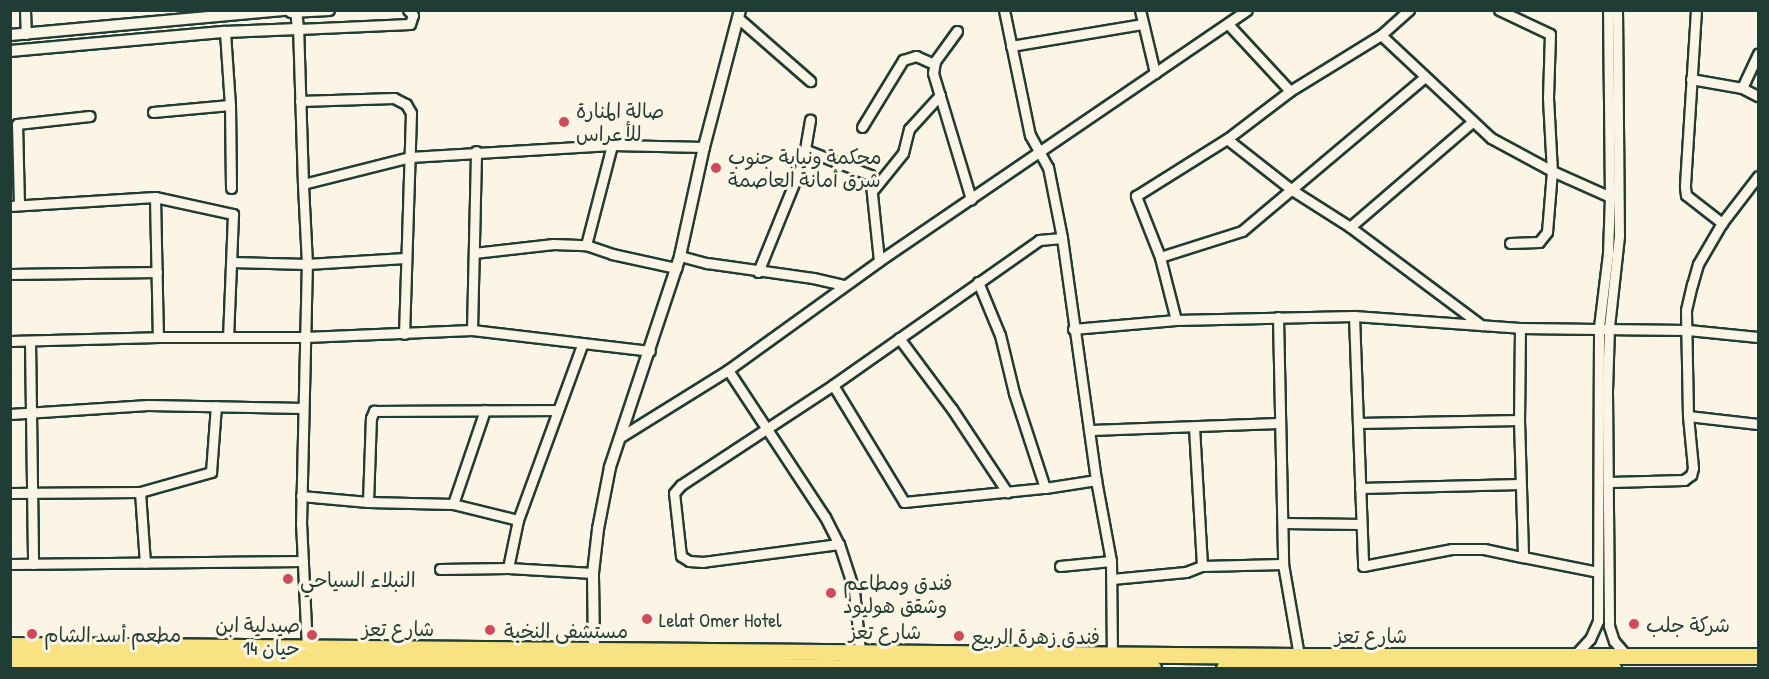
<!DOCTYPE html>
<meta charset="utf-8">
<style>
body{margin:0}
#map{position:relative;width:1769px;height:679px;overflow:hidden;background:#fcf5e5;font-family:"Patrick Hand","Playpen Sans Arabic",sans-serif}
div>[style]{position:absolute}
[style*='--x']{left:calc(var(--x)*1px);top:calc(var(--y)*1px);width:calc(var(--w)*1px);rotate:calc(var(--a)*1deg)}
.roads{filter:drop-shadow(2px 0 #1f3d34) drop-shadow(-2px 0 #1f3d34) drop-shadow(0 2px #1f3d34) drop-shadow(0 -2px #1f3d34)}
.minor>*{height:9px;margin:-4.5px;padding:0 4.5px;transform-origin:4.5px;border-radius:4.5px;background:#fcf5e5}
.tertiary>*{height:10px;margin:-5px;padding:0 5px;transform-origin:5px;border-radius:5px;background:#fcf5e5}
.trunk>*{height:15px;margin:-7.5px;padding:0 7.5px;transform-origin:7.5px;border-radius:7.5px;background:#f8e281}
.dots>*{width:16px;height:16px;translate:-50% -50%;box-sizing:border-box;border:3px solid #fcf5e5;border-radius:50%}
span{translate:-50% -50%;white-space:nowrap;text-align:center;line-height:1.15;-webkit-text-stroke:6px #fcf5e5;paint-order:stroke}
.poi-label{font-size:20px;color:#1f3d34}
.left{translate:0 -50%;text-align:left}
.right{translate:-100% -50%;text-align:right}
.street-label{font-size:20px;color:#1f3d34}
.frame{position:absolute;inset:0;border:12px solid #1f3d34;pointer-events:none}
</style>
<div id="map">
<div class="roads">
<div class="minor">
<i style="--x:25;--y:10;--w:24;--a:88"></i>
<i style="--x:1004;--y:10;--w:128;--a:78.3"></i>
<i style="--x:1030;--y:135;--w:37;--a:61"></i>
<i style="--x:1048;--y:167;--w:72;--a:78.8"></i>
<i style="--x:1062;--y:238;--w:244;--a:82"></i>
<i style="--x:1096;--y:480;--w:82;--a:79.5"></i>
<i style="--x:1111;--y:561;--w:93;--a:89.4"></i>
<i style="--x:1140;--y:10;--w:65;--a:76.6"></i>
<i style="--x:1499;--y:10;--w:56;--a:25.2"></i>
<i style="--x:1550;--y:34;--w:64;--a:91.8"></i>
<i style="--x:1548;--y:98;--w:73;--a:86.9"></i>
<i style="--x:1552;--y:171;--w:61;--a:94.7"></i>
<i style="--x:1547;--y:232;--w:13;--a:129"></i>
<i style="--x:1539;--y:242;--w:29;--a:178"></i>
<i style="--x:1617;--y:10;--w:226;--a:89.5"></i>
<i style="--x:1619;--y:236;--w:92;--a:96.3"></i>
<i style="--x:1609;--y:327;--w:65;--a:91.8"></i>
<i style="--x:1607;--y:392;--w:234;--a:89.5"></i>
<i style="--x:1609;--y:626;--w:16;--a:72"></i>
<i style="--x:1614;--y:641;--w:20;--a:49"></i>
<i style="--x:1696;--y:10;--w:177;--a:93.6"></i>
<i style="--x:1685;--y:187;--w:8;--a:83"></i>
<i style="--x:1686;--y:195;--w:46;--a:37.9"></i>
<i style="--x:290;--y:12;--w:39;--a:-3"></i>
<i style="--x:738;--y:18;--w:96;--a:41.2"></i>
<i style="--x:1228;--y:24;--w:91;--a:47.2"></i>
<i style="--x:957;--y:31;--w:37;--a:126"></i>
<i style="--x:935;--y:61;--w:12;--a:99"></i>
<i style="--x:933;--y:73;--w:132;--a:73.2"></i>
<i style="--x:225;--y:32;--w:73;--a:86.1"></i>
<i style="--x:230;--y:105;--w:83;--a:89.3"></i>
<i style="--x:1381;--y:35;--w:151;--a:43.1"></i>
<i style="--x:1491;--y:138;--w:69;--a:28.4"></i>
<i style="--x:1552;--y:171;--w:64;--a:24.1"></i>
<i style="--x:1011;--y:46;--w:134;--a:-9.5"></i>
<i style="--x:1691;--y:79;--w:52;--a:10"></i>
<i style="--x:1742;--y:88;--w:18;--a:27"></i>
<i style="--x:1742;--y:88;--w:38;--a:-65"></i>
<i style="--x:300;--y:101;--w:94;--a:-1.8"></i>
<i style="--x:394;--y:98;--w:13;--a:27"></i>
<i style="--x:406;--y:104;--w:10;--a:61"></i>
<i style="--x:411;--y:113;--w:221;--a:91.8"></i>
<i style="--x:153;--y:112;--w:77;--a:-5.2"></i>
<i style="--x:862;--y:127;--w:79;--a:-58.5"></i>
<i style="--x:903;--y:60;--w:14;--a:-17"></i>
<i style="--x:916;--y:56;--w:20;--a:24"></i>
<i style="--x:1227;--y:139;--w:83;--a:38.1"></i>
<i style="--x:1292;--y:190;--w:69;--a:32.5"></i>
<i style="--x:1350;--y:227;--w:164;--a:36.8"></i>
<i style="--x:806;--y:150;--w:69;--a:21.3"></i>
<i style="--x:870;--y:175;--w:86;--a:84"></i>
<i style="--x:303;--y:184;--w:155;--a:-91.8"></i>
<i style="--x:298;--y:29;--w:112;--a:-2.6"></i>
<i style="--x:410;--y:24;--w:9;--a:-72"></i>
<i style="--x:413;--y:15;--w:7;--a:-135"></i>
<i style="--x:874;--y:189;--w:46;--a:-51.1"></i>
<i style="--x:903;--y:153;--w:25;--a:-76"></i>
<i style="--x:909;--y:129;--w:46;--a:-47.6"></i>
<i style="--x:155;--y:197;--w:80;--a:12.3"></i>
<i style="--x:233;--y:214;--w:123;--a:92.3"></i>
<i style="--x:19;--y:205;--w:81;--a:-91.4"></i>
<i style="--x:17;--y:124;--w:73;--a:-6.3"></i>
<i style="--x:10;--y:206;--w:145;--a:-3.6"></i>
<i style="--x:155;--y:197;--w:140;--a:88.8"></i>
<i style="--x:1350;--y:227;--w:161;--a:-40.7"></i>
<i style="--x:586;--y:245;--w:103;--a:-75.4"></i>
<i style="--x:474;--y:253;--w:80;--a:-6.5"></i>
<i style="--x:553;--y:244;--w:33;--a:2"></i>
<i style="--x:586;--y:245;--w:28;--a:19"></i>
<i style="--x:612;--y:254;--w:66;--a:12.3"></i>
<i style="--x:680;--y:256;--w:28;--a:15"></i>
<i style="--x:707;--y:263;--w:107;--a:8.1"></i>
<i style="--x:813;--y:278;--w:32;--a:13"></i>
<i style="--x:1160;--y:257;--w:86;--a:-17.6"></i>
<i style="--x:1242;--y:231;--w:239;--a:-40.1"></i>
<i style="--x:231;--y:262;--w:76;--a:1.5"></i>
<i style="--x:307;--y:264;--w:98;--a:-3.5"></i>
<i style="--x:758;--y:272;--w:120;--a:-67.9"></i>
<i style="--x:803;--y:161;--w:42;--a:-80.3"></i>
<i style="--x:10;--y:274;--w:147;--a:-0.8"></i>
<i style="--x:978;--y:282;--w:57;--a:67.5"></i>
<i style="--x:1000;--y:335;--w:60;--a:76.4"></i>
<i style="--x:1014;--y:393;--w:100;--a:71.9"></i>
<i style="--x:1354;--y:316;--w:250;--a:87.9"></i>
<i style="--x:1363;--y:566;--w:91;--a:-10.8"></i>
<i style="--x:1452;--y:549;--w:32;--a:0"></i>
<i style="--x:1484;--y:549;--w:40;--a:12"></i>
<i style="--x:1278;--y:317;--w:247;--a:88.8"></i>
<i style="--x:1283;--y:564;--w:93;--a:80.1"></i>
<i style="--x:1176;--y:320;--w:65;--a:-104.3"></i>
<i style="--x:1160;--y:257;--w:66;--a:-111.5"></i>
<i style="--x:1136;--y:196;--w:107;--a:-32.1"></i>
<i style="--x:1227;--y:139;--w:79;--a:-37.3"></i>
<i style="--x:1290;--y:91;--w:107;--a:-31.6"></i>
<i style="--x:1381;--y:35;--w:38;--a:-42"></i>
<i style="--x:1520;--y:328;--w:92;--a:90.6"></i>
<i style="--x:1519;--y:420;--w:137;--a:88.3"></i>
<i style="--x:1523;--y:557;--w:76;--a:11.3"></i>
<i style="--x:1073;--y:329;--w:103;--a:-5"></i>
<i style="--x:1176;--y:320;--w:178;--a:-1.3"></i>
<i style="--x:1354;--y:316;--w:166;--a:4.1"></i>
<i style="--x:1520;--y:328;--w:168;--a:0.7"></i>
<i style="--x:1688;--y:330;--w:70;--a:5.7"></i>
<i style="--x:472;--y:330;--w:179;--a:-88.7"></i>
<i style="--x:899;--y:338;--w:89;--a:53.3"></i>
<i style="--x:952;--y:409;--w:100;--a:56.5"></i>
<i style="--x:10;--y:341;--w:148;--a:-1.5"></i>
<i style="--x:158;--y:337;--w:147;--a:0"></i>
<i style="--x:305;--y:337;--w:167;--a:-2.4"></i>
<i style="--x:472;--y:330;--w:179;--a:6.7"></i>
<i style="--x:30;--y:341;--w:223;--a:89.2"></i>
<i style="--x:582;--y:345;--w:186;--a:110.1"></i>
<i style="--x:518;--y:520;--w:49;--a:101.8"></i>
<i style="--x:508;--y:568;--w:85;--a:3.4"></i>
<i style="--x:728;--y:370;--w:176;--a:56.6"></i>
<i style="--x:825;--y:517;--w:30;--a:63"></i>
<i style="--x:839;--y:544;--w:48;--a:71.9"></i>
<i style="--x:854;--y:590;--w:61;--a:84.4"></i>
<i style="--x:833;--y:385;--w:137;--a:58.7"></i>
<i style="--x:904;--y:502;--w:142;--a:-5.7"></i>
<i style="--x:1045;--y:488;--w:52;--a:-8.9"></i>
<i style="--x:10;--y:414;--w:138;--a:-3.7"></i>
<i style="--x:148;--y:405;--w:155;--a:1.1"></i>
<i style="--x:1688;--y:416;--w:70;--a:6.5"></i>
<i style="--x:1358;--y:423;--w:161;--a:-1.1"></i>
<i style="--x:1194;--y:427;--w:139;--a:86.7"></i>
<i style="--x:1089;--y:430;--w:191;--a:-2.1"></i>
<i style="--x:622;--y:436;--w:125;--a:-31.9"></i>
<i style="--x:728;--y:370;--w:186;--a:-35.8"></i>
<i style="--x:879;--y:261;--w:445;--a:-34.3"></i>
<i style="--x:1610;--y:482;--w:74;--a:-1.5"></i>
<i style="--x:1684;--y:480;--w:9;--a:-36"></i>
<i style="--x:1691;--y:475;--w:7;--a:-74"></i>
<i style="--x:1693;--y:468;--w:52;--a:-95.5"></i>
<i style="--x:1688;--y:416;--w:106;--a:-91.1"></i>
<i style="--x:1686;--y:310;--w:26;--a:-77"></i>
<i style="--x:1692;--y:285;--w:22;--a:-74"></i>
<i style="--x:1698;--y:264;--w:48;--a:-59.7"></i>
<i style="--x:1722;--y:223;--w:59;--a:-52.5"></i>
<i style="--x:1360;--y:488;--w:160;--a:-1.4"></i>
<i style="--x:140;--y:492;--w:71;--a:86"></i>
<i style="--x:10;--y:493;--w:130;--a:-0.4"></i>
<i style="--x:140;--y:492;--w:74;--a:-15.7"></i>
<i style="--x:211;--y:472;--w:66;--a:-85.7"></i>
<i style="--x:301;--y:496;--w:67;--a:5.1"></i>
<i style="--x:368;--y:502;--w:85;--a:1.3"></i>
<i style="--x:453;--y:504;--w:67;--a:13.8"></i>
<i style="--x:368;--y:502;--w:84;--a:-88"></i>
<i style="--x:371;--y:418;--w:8;--a:-67"></i>
<i style="--x:374;--y:411;--w:184;--a:-0.3"></i>
<i style="--x:453;--y:504;--w:99;--a:-71.2"></i>
<i style="--x:1283;--y:523;--w:78;--a:0.7"></i>
<i style="--x:839;--y:544;--w:137;--a:172.5"></i>
<i style="--x:703;--y:562;--w:14;--a:-176"></i>
<i style="--x:689;--y:561;--w:9;--a:-148"></i>
<i style="--x:681;--y:556;--w:63;--a:-96.3"></i>
<i style="--x:674;--y:493;--w:11;--a:-49"></i>
<i style="--x:681;--y:485;--w:182;--a:-33.3"></i>
<i style="--x:833;--y:385;--w:252;--a:-35.1"></i>
<i style="--x:1039;--y:240;--w:23;--a:-5"></i>
<i style="--x:10;--y:564;--w:293;--a:-0.6"></i>
<i style="--x:1060;--y:566;--w:51;--a:-5.6"></i>
<i style="--x:440;--y:569;--w:68;--a:-0.8"></i>
<i style="--x:1112;--y:579;--w:74;--a:-5.4"></i>
<i style="--x:1186;--y:572;--w:17;--a:-21"></i>
<i style="--x:1202;--y:566;--w:81;--a:-1.4"></i>
<i style="--x:307;--y:649;--w:125;--a:-92.7"></i>
<i style="--x:301;--y:524;--w:260;--a:-88.7"></i>
<i style="--x:307;--y:264;--w:80;--a:-92.9"></i>
<i style="--x:303;--y:184;--w:110;--a:-14.2"></i>
<i style="--x:410;--y:157;--w:202;--a:-3.4"></i>
<i style="--x:612;--y:145;--w:92;--a:1.2"></i>
<i style="--x:1574;--y:656;--w:23;--a:-47"></i>
<i style="--x:1590;--y:639;--w:20;--a:-66"></i>
<i style="--x:1598;--y:621;--w:294;--a:-89.8"></i>
<i style="--x:1599;--y:327;--w:74;--a:-83"></i>
<i style="--x:1608;--y:254;--w:57;--a:-88"></i>
<i style="--x:1610;--y:197;--w:187;--a:-90.6"></i>
</div>
<div class="tertiary">
<i style="--x:10;--y:35;--w:277;--a:-5.2"></i>
<i style="--x:10;--y:51;--w:216;--a:-5.1"></i>
<i style="--x:225;--y:32;--w:73;--a:-2.4"></i>
<i style="--x:298;--y:29;--w:19;--a:-96"></i>
<i style="--x:594;--y:648;--w:75;--a:-90.8"></i>
<i style="--x:593;--y:573;--w:44;--a:-83.5"></i>
<i style="--x:598;--y:529;--w:63;--a:-79"></i>
<i style="--x:610;--y:467;--w:222;--a:-71.6"></i>
<i style="--x:680;--y:256;--w:112;--a:-77.6"></i>
<i style="--x:704;--y:147;--w:142;--a:-75.3"></i>
</div>
<div class="trunk">
<i style="--x:10;--y:645;--w:1289;--a:0.49"></i>
<i style="--x:1299;--y:656;--w:459;--a:0"></i>
<i style="--x:10;--y:659;--w:584;--a:0.29"></i>
<i style="--x:594;--y:662;--w:248;--a:1.2"></i>
<i style="--x:842;--y:667;--w:179;--a:-1"></i>
<i style="--x:1021;--y:664;--w:132;--a:1.7"></i>
<i style="--x:1224;--y:668;--w:389;--a:0"></i>
</div>
</div>
<div class="dots">
<i style="left:564px;top:122px;background:#d1495b"></i>
<i style="left:716px;top:168px;background:#d1495b"></i>
<i style="left:288px;top:579px;background:#d1495b"></i>
<i style="left:831px;top:593px;background:#d1495b"></i>
<i style="left:647px;top:619px;background:#d1495b"></i>
<i style="left:1634px;top:624px;background:#d1495b"></i>
<i style="left:490px;top:630px;background:#d1495b"></i>
<i style="left:32px;top:634px;background:#d1495b"></i>
<i style="left:312px;top:635px;background:#d1495b"></i>
<i style="left:959px;top:636px;background:#d1495b"></i>
</div>
<div class="poi-label">
<span class="left" style="left:576px;top:122px">صالة المنارة<br>للأعراس</span>
<span class="left" style="left:728px;top:168px">محكمة ونيابة جنوب<br>شرق أمانة العاصمة</span>
<span class="left" style="left:300px;top:579px">النبلاء السياحي</span>
<span class="left" style="left:843px;top:594px">فندق ومطاعم<br>وشقق هوليود</span>
<span class="left" style="left:659px;top:619px">Lelat Omer Hotel</span>
<span class="right" style="left:300px;top:636px">صيدلية ابن<br>حيان 14</span>
<span class="left" style="left:1646px;top:624px">شركة جلب</span>
<span class="left" style="left:504px;top:630px">مستشفى النخبة</span>
<span class="left" style="left:44px;top:634px">مطعم أسد الشام</span>
<span class="left" style="left:971px;top:636px">فندق زهرة الربيع</span>
</div>
<div class="street-label">
<span style="left:398px;top:628px">شارع تعز</span>
<span style="left:885px;top:631px">شارع تعز</span>
<span style="left:1371px;top:635px">شارع تعز</span>
</div>
<div class="frame"></div>
</div>
